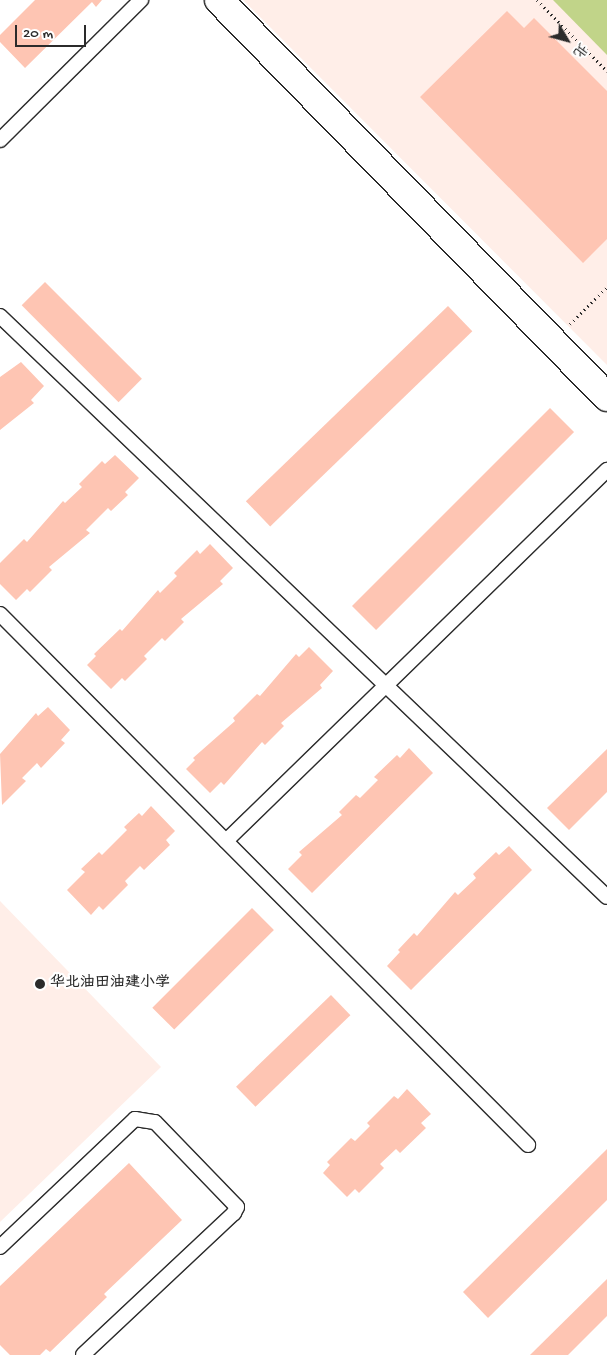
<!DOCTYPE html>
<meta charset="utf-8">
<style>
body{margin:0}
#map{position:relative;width:607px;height:1355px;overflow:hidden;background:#fff;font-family:"Gochi Hand","LXGW WenKai TC",sans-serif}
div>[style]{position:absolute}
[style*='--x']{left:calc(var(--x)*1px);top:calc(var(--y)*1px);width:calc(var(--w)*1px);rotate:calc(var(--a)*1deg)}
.built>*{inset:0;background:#ffeee8}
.green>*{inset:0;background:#c1d489}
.building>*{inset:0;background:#fec5b3;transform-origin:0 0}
.path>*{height:3px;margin-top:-1.5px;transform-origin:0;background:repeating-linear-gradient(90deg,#2b2b2b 0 1px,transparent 0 5px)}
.roads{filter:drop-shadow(1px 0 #2b2b2b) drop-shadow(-1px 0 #2b2b2b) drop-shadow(0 1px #2b2b2b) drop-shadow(0 -1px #2b2b2b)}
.service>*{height:14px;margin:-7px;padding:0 7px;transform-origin:7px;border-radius:7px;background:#fff}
.minor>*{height:28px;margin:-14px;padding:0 14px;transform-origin:14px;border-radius:14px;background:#fff}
.dots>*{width:14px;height:14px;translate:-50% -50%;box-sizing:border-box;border:2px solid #fff;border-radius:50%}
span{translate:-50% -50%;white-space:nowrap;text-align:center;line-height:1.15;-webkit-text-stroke:4.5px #fff;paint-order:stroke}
.poi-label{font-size:15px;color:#2b2b2b;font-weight:700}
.left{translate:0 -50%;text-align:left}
.north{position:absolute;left:542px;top:15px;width:50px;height:50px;-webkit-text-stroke:4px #fff;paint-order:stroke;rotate:127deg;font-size:14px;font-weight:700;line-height:20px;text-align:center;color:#2b2b2b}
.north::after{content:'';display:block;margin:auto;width:18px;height:22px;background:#2b2b2b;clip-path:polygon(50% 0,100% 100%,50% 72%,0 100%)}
.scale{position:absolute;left:15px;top:25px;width:71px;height:22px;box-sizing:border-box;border:2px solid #2b2b2b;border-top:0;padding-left:6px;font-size:15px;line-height:18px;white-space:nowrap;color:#2b2b2b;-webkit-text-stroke:4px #fff;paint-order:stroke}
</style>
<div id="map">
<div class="built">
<i style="clip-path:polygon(243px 0,607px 0,607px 365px)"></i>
<i style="clip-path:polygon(0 901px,161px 1067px,0 1222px)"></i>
</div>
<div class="green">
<i style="clip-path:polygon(553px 0,607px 0,607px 55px)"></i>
</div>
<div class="building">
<i style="clip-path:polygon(35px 0,102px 0,96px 7px,92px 2px,25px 68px,0 42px,0 35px)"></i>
<i style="clip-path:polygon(507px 11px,524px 28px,534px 18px,607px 91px,607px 239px,583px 263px,420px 97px)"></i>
<i style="left:45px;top:282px;width:137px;height:33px;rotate:45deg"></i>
<i style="left:448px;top:306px;width:35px;height:281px;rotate:46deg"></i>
<i style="clip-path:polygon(21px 362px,44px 386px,31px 400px,34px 403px,0 430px,0 377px)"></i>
<i style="left:550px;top:408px;width:34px;height:280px;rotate:45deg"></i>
<i style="clip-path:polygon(115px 455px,139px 478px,125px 492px,128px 495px,111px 511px,108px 508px,86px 530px,90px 533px,49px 567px,52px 570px,30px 592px,27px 589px,16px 600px,0 584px,0 563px,24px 539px,27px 542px,63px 501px,65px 503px,82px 487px,79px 484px,102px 461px,105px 464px)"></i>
<i style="clip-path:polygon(210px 544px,233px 568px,220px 581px,223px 584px,181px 619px,184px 622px,165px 641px,162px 638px,144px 656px,147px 659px,125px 681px,122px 678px,111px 689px,87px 665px,96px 656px,94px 654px,120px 629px,122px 631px,158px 590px,160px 593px,177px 576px,174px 573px,197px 550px,200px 554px)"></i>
<i style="clip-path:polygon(309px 647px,333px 671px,320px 685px,322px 688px,281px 723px,284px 726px,265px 745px,262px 742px,224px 785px,221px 782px,210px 793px,186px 769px,195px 760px,193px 758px,235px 721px,233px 718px,257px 694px,260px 696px,296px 654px,299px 657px)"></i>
<i style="clip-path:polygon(48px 707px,70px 730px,61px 740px,65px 743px,41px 768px,37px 763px,22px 778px,26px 781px,2px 805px,0 754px,36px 713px,38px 716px)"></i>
<i style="clip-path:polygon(409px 748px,433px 773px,312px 893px,288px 869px,302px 855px,299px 852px,342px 815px,339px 812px,356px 795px,360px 798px,378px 780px,374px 777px,397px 755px,400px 758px)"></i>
<i style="clip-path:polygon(607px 749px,607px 792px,569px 830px,547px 808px)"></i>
<i style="clip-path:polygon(151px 806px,175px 831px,166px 840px,170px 845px,144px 870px,140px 866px,125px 881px,128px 885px,103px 910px,99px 906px,91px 915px,67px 890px,85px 872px,81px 869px,99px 852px,102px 855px,127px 830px,124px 827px,139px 813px,142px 816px)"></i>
<i style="clip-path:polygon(509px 846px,532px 870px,411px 990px,387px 966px,400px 952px,398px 950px,414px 933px,417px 936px,455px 892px,458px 895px,476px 878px,473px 874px,496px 852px,499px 855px)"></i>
<i style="left:252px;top:908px;width:31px;height:141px;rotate:45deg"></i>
<i style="left:331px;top:995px;width:28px;height:132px;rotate:46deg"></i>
<i style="clip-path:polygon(407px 1089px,431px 1114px,421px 1123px,426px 1128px,400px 1153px,396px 1149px,380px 1164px,384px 1168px,359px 1193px,355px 1189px,347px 1197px,323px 1173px,330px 1165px,327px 1162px,351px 1138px,355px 1141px,370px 1126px,367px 1123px,394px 1096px,398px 1099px)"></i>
<i style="clip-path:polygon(607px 1149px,607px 1200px,488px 1318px,463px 1292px)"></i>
<i style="clip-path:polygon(129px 1163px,182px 1220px,104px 1294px,107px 1297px,50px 1352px,46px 1349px,40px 1355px,10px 1355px,0 1345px,0 1286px)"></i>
<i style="clip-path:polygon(607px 1279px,607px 1316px,568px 1355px,530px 1355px)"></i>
</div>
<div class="path">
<i style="--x:537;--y:0;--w:100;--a:45.4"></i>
<i style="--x:570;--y:324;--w:52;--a:-45"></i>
</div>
<div class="roads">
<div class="service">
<i style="--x:0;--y:140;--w:199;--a:-44.8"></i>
<i style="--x:0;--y:316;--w:840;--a:43.75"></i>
<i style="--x:0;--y:614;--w:749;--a:45.16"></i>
<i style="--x:226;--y:841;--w:532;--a:-44.24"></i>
<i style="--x:0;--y:1247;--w:186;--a:-43.5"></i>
<i style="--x:135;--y:1119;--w:20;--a:9"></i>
<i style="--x:155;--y:1122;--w:118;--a:46"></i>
<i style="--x:237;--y:1207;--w:7;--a:117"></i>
<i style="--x:234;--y:1213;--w:207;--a:136.8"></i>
</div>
<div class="minor">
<i style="--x:219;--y:0;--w:555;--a:45.66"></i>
</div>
</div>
<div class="dots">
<i style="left:40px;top:984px;background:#2b2b2b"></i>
</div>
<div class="poi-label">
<span class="left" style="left:50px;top:984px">华北油田油建小学</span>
</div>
<div class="north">北</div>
<div class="scale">20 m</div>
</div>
